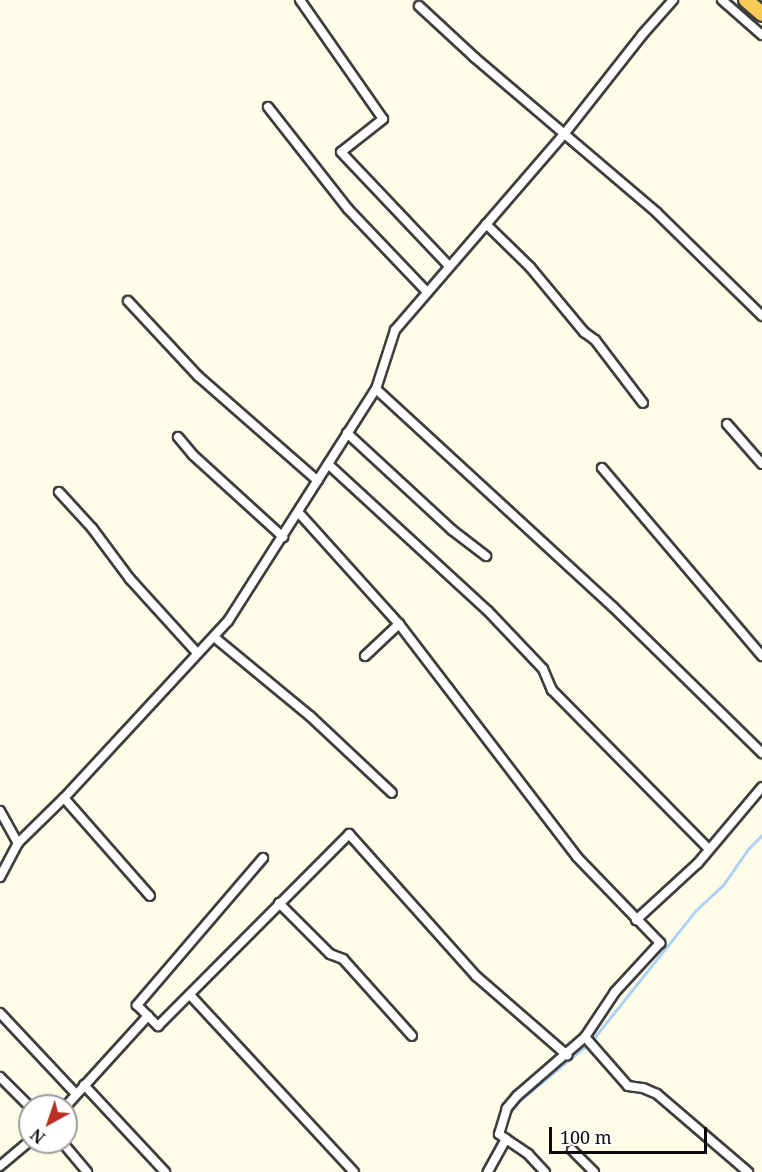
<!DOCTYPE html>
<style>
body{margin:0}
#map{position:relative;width:762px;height:1172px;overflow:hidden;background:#fffde8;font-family:"Noto Serif",serif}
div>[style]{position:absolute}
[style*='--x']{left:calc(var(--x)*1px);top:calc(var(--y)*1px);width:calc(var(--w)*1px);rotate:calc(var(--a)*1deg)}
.stream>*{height:3px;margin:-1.5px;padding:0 1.5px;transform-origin:1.5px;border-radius:1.5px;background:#aed2f5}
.roads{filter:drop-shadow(2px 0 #3e3e3e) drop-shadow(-2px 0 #3e3e3e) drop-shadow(0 2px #3e3e3e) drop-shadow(0 -2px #3e3e3e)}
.minor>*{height:8px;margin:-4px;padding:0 4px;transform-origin:4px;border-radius:4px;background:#fff}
.trunk>*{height:14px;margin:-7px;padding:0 7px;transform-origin:7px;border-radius:7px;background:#f6cb58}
span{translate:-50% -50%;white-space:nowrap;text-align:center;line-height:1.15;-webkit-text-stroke:6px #fff;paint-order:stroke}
.north{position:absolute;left:18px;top:1094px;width:60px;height:60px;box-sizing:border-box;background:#fff;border:2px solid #9d9d9d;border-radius:50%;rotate:220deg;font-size:16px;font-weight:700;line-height:24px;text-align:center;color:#0b0b0b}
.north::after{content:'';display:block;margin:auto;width:21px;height:27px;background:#b93024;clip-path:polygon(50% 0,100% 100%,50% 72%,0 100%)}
.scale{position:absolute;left:549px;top:1127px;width:158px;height:27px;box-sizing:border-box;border:3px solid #0b0b0b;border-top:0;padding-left:8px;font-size:18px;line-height:21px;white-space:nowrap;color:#0b0b0b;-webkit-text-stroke:4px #fff;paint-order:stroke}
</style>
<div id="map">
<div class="stream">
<i style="--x:593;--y:1039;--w:164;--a:-51.4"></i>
<i style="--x:695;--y:911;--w:38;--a:-43"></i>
<i style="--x:723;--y:885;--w:44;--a:-55.2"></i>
<i style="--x:748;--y:849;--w:20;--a:-45"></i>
<i style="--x:509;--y:1114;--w:16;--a:-52"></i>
<i style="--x:519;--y:1101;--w:89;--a:-39.6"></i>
<i style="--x:482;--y:1172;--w:39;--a:-63"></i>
</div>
<div class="roads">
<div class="minor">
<i style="--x:300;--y:0;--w:145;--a:55.1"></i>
<i style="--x:383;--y:119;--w:53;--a:141.8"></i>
<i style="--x:341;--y:152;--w:157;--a:46.5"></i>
<i style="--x:722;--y:0;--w:53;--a:41.2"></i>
<i style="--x:419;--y:6;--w:75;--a:42.8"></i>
<i style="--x:474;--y:57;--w:240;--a:40.4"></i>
<i style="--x:657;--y:213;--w:147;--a:44.4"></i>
<i style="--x:268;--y:107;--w:130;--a:51.9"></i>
<i style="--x:348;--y:209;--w:115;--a:46.4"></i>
<i style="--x:486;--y:224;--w:62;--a:44.3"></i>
<i style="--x:530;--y:267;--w:85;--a:50.3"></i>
<i style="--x:584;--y:332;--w:14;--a:36"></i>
<i style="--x:595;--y:340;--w:79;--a:52.7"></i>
<i style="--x:128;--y:301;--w:103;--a:47"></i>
<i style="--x:198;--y:376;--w:159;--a:41.2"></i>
<i style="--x:376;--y:389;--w:322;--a:42.6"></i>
<i style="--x:613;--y:607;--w:209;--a:44.4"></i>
<i style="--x:727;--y:424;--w:53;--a:48.8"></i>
<i style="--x:347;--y:433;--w:143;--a:42.7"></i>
<i style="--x:452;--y:530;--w:43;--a:37.4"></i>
<i style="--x:178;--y:437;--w:23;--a:50"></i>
<i style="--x:193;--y:455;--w:122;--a:42.3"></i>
<i style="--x:328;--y:464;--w:217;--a:42.6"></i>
<i style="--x:488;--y:611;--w:80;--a:46.5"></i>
<i style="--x:543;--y:669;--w:23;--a:67"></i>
<i style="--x:552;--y:690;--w:223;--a:45.4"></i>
<i style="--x:602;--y:468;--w:247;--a:49.6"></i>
<i style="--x:59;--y:492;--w:49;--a:47.5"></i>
<i style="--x:92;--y:528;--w:64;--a:53.3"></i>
<i style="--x:130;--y:579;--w:100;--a:47.8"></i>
<i style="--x:299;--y:513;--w:149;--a:48"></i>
<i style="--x:399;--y:624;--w:293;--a:52.6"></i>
<i style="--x:577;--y:857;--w:120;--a:46"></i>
<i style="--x:660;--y:943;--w:67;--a:132.6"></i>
<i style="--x:615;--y:992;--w:54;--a:123.7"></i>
<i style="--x:585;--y:1037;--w:90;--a:139.1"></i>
<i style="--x:517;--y:1096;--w:16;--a:130"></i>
<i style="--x:507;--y:1108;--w:27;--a:107"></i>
<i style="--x:499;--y:1134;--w:9;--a:36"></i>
<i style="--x:506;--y:1139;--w:38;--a:119"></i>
<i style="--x:214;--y:637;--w:124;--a:39.5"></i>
<i style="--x:310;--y:716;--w:112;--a:43.2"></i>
<i style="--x:365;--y:656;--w:47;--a:-43.3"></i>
<i style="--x:64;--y:798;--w:130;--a:48.7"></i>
<i style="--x:0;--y:811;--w:37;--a:61"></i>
<i style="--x:263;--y:858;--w:194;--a:130.6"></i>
<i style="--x:137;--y:1005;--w:30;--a:45"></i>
<i style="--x:158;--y:1026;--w:271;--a:-45.1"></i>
<i style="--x:349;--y:834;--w:191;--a:48.2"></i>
<i style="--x:476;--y:976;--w:121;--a:41"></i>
<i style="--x:0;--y:877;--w:38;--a:-62"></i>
<i style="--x:18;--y:843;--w:64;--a:-44.4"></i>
<i style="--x:64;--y:798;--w:241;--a:-47.2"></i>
<i style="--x:228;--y:621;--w:275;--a:-57.5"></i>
<i style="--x:376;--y:389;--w:62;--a:-72.1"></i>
<i style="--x:395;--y:330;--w:260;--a:-49.2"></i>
<i style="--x:565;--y:133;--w:125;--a:-51.8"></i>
<i style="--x:642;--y:35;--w:47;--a:-48.5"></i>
<i style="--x:279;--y:903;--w:72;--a:45"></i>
<i style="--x:330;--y:954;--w:14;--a:21"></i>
<i style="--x:343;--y:959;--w:103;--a:48.1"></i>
<i style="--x:636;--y:920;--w:84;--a:-42.6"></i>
<i style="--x:698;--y:863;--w:99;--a:-49.9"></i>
<i style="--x:190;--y:995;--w:241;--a:47.2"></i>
<i style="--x:0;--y:1013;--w:111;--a:46.8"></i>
<i style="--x:585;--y:1037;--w:65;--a:48.7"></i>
<i style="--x:628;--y:1086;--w:15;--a:8"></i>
<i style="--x:643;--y:1088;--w:15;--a:23"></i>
<i style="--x:657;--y:1094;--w:120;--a:40.6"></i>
<i style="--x:0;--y:1077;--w:42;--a:45"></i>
<i style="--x:84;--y:1085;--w:119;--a:47"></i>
<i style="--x:66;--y:1106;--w:122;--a:-47.7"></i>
<i style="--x:506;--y:1139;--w:27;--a:34"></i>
<i style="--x:528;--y:1154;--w:25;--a:47"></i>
<i style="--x:62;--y:1142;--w:39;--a:50"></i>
<i style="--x:572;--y:1150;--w:31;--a:45"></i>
<i style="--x:0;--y:1166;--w:39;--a:-40"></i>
</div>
<div class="trunk">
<i style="--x:746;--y:0;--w:21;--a:41"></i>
</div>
</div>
<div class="north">N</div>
<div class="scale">100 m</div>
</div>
